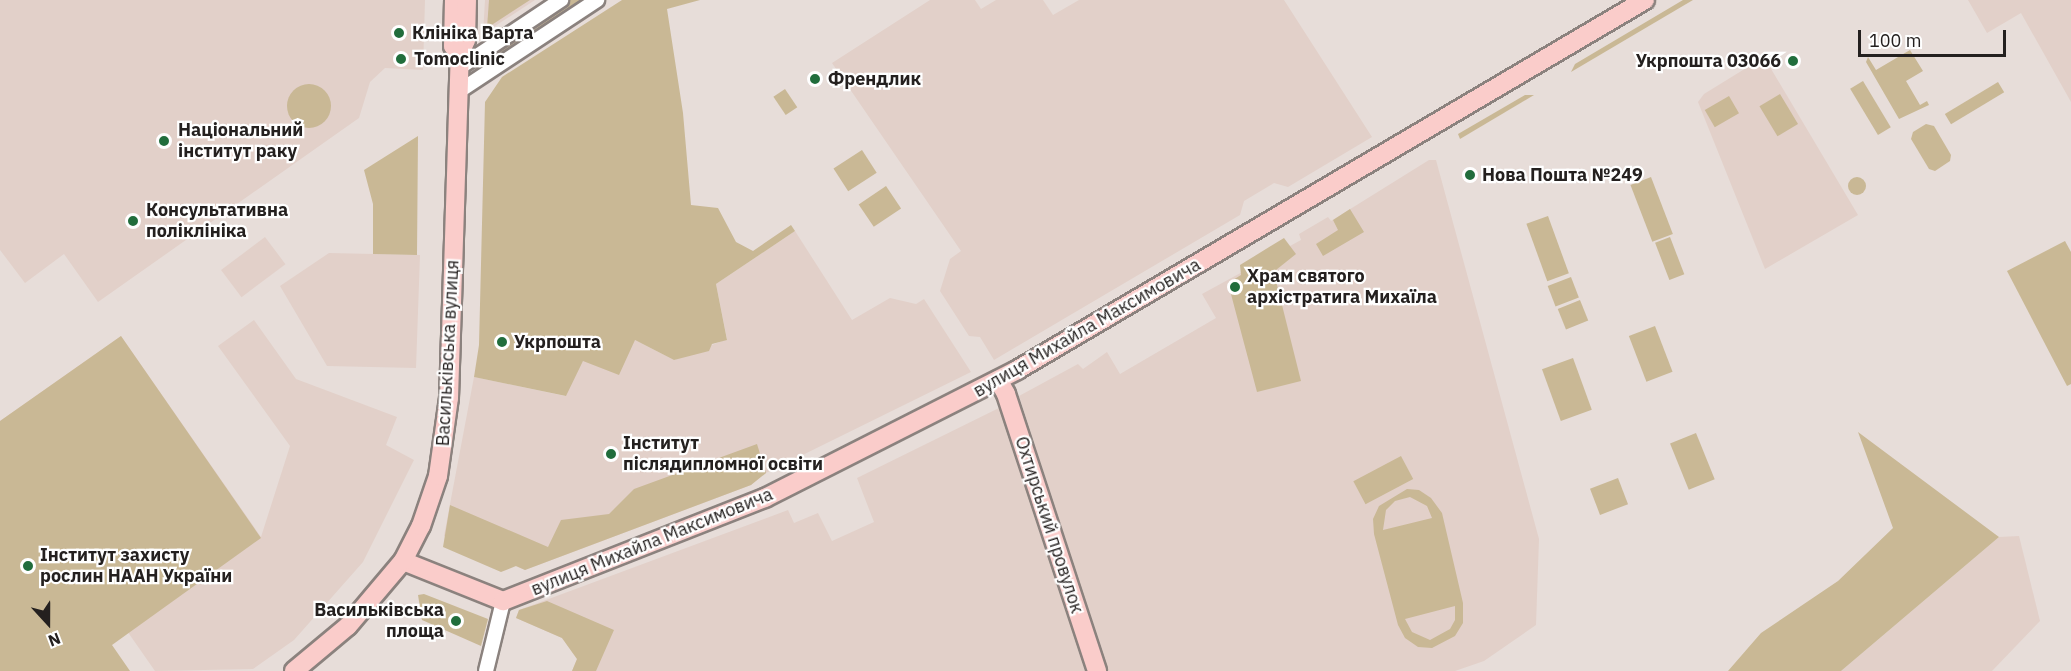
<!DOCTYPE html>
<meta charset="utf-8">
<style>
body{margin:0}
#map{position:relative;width:2071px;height:671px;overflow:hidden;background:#e7ddd9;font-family:"IBM Plex Sans",sans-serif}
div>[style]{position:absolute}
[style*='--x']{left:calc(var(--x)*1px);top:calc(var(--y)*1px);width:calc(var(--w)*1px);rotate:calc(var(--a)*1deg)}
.built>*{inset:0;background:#e2d0c9;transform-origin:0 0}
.green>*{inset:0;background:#c9b895;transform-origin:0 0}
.round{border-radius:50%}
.roads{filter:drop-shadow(2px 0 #8b827e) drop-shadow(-2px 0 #8b827e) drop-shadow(0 2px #8b827e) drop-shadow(0 -2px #8b827e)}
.minor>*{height:14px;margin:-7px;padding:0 7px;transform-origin:7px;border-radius:7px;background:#fff}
.major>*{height:18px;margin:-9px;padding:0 9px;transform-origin:9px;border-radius:9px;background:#faccca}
.dots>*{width:16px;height:16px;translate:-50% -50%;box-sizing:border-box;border:3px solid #fff;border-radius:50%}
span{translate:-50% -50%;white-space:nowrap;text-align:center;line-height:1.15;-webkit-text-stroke:4.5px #fff;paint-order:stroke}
.poi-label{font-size:18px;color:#24201f;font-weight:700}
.left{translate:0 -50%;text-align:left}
.right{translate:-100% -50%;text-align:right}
.street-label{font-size:18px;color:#24201f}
.north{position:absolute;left:18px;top:593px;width:60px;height:60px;-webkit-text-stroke:4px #fff;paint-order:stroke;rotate:159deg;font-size:16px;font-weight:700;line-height:24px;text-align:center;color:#24201f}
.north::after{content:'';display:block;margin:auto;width:21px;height:27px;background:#24201f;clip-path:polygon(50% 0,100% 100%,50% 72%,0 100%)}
.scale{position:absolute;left:1858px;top:30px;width:148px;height:27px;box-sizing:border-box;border:3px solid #24201f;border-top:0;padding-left:8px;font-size:18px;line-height:21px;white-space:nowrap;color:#24201f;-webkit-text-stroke:4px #fff;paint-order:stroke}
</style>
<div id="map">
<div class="built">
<i style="clip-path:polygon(0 0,425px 0,423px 70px,385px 68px,370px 82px,359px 118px,98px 302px,64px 254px,25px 283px,0 250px)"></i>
<i style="clip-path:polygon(485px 0,535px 0,483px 34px)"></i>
<i style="clip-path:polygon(930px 0,975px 0,981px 9px,996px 0,1043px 0,1053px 15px,1079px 0,1284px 0,1372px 137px,1288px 187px,1274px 183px,1244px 201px,1240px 215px,994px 360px,980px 337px,969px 336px,940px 291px,950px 259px,961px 251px,832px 63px)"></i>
<i style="clip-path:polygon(1968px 0,2071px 0,2071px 102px,2021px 13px,1987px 33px)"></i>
<i style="clip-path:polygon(1764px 57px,1858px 215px,1765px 269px,1698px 102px,1704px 94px)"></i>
<i style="clip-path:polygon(1429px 160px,1436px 160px,1539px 539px,1536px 625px,1484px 661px,1455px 671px,1108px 671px,1019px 396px,1078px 364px,1083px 369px,1107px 352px,1120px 374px,1216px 318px,1202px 294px,1301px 240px,1299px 234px,1328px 217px,1331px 221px)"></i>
<i style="clip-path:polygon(795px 231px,852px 320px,890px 298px,916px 304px,924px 299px,971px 372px,766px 473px,751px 485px,525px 570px,444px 536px,474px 377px,565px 396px,583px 361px,635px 340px,674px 360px,727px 339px,716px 284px)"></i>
<i style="left:265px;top:237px;width:34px;height:55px;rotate:53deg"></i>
<i style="clip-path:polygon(329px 253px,420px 255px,416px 368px,327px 366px,280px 286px)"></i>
<i style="clip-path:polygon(254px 320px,296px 379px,397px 417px,386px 445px,414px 460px,363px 562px,294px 640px,253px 669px,155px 671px,0 449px,0 421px,121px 336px,261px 537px,290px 446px,218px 346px)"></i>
<i style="clip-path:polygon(1003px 406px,1088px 671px,572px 671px,577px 659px,562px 638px,516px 618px,519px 610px,788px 510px,794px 523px,818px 513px,832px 541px,874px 522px,857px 478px)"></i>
<i style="clip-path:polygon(2019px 536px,2040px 621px,1992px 671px,1841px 671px,1999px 537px)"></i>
</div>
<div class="green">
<i style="clip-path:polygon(489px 0,530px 0,487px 28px)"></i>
<i style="clip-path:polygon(567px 0,583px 0,477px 70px,473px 66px)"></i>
<i style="clip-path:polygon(622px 0,700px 0,667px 9px,683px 113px,691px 205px,718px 208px,736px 242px,753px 251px,791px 225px,795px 231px,716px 284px,727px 340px,712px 344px,709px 351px,674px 360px,635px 340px,619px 375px,583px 361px,566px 396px,474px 377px,479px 345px,485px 102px,502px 77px)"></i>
<i style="clip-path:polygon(1683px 0,1693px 0,1571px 72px,1575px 64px)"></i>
<i style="clip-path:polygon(1910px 50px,1923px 71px,1906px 81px,1920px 105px,1927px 101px,1929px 105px,1899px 119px,1866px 62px,1868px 57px,1876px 70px)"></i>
<i style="left:1863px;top:81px;width:54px;height:15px;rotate:59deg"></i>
<i style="left:1998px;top:82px;width:12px;height:62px;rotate:59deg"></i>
<i class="round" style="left:287px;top:84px;width:44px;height:44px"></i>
<i style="left:785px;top:89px;width:22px;height:14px;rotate:56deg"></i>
<i style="left:1780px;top:94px;width:35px;height:24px;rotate:59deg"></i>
<i style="clip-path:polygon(1525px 95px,1534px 95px,1460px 139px,1458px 134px)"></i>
<i style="left:1729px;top:96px;width:20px;height:28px;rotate:60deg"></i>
<i style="clip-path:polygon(1926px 124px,1934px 126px,1951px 155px,1950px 161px,1935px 171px,1929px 169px,1911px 139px,1913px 132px)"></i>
<i style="clip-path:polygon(418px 136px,417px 255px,373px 254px,373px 204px,364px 170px)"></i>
<i style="left:862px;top:150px;width:27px;height:34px;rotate:57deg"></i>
<i style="left:1651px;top:177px;width:61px;height:22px;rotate:69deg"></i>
<i class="round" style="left:1848px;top:177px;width:18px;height:18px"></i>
<i style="left:886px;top:186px;width:27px;height:33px;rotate:56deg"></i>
<i style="clip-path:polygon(1350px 209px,1364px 232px,1323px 256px,1316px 244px,1338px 230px,1333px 220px)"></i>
<i style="left:1548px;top:216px;width:61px;height:23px;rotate:70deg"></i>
<i style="left:1670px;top:237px;width:40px;height:16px;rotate:69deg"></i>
<i style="clip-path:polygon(1284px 238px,1296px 254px,1276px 270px,1275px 277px,1301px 381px,1257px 392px,1228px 283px,1241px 275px,1240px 265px)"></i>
<i style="clip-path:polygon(2065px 241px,2071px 252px,2071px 384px,2067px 386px,2007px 271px)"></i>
<i style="left:1571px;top:277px;width:22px;height:25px;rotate:69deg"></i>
<i style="left:1580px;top:300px;width:22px;height:24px;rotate:68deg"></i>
<i style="left:1655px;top:326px;width:49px;height:28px;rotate:69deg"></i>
<i style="clip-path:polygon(121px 336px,261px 538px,112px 645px,130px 671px,0 671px,0 421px)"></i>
<i style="left:1573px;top:358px;width:55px;height:33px;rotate:70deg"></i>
<i style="clip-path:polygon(1858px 432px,1999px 537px,1841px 671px,1728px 671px,1761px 633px,1838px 581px,1893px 528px)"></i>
<i style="left:1696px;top:433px;width:50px;height:28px;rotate:68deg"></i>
<i style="clip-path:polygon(757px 444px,766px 473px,751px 485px,525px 570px,516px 566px,501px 572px,443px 547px,450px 505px,548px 547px,561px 520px,609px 514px,634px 489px)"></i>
<i style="left:1401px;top:456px;width:26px;height:54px;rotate:62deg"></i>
<i style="left:1618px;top:478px;width:28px;height:30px;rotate:69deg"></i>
<i style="clip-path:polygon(evenodd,1407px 489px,1419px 490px,1431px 498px,1442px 513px,1463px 603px,1463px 623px,1455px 636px,1432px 648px,1418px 647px,1405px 638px,1398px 625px,1374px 534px,1373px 519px,1379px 506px,1407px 489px,1410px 497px,1427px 506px,1432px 518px,1383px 530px,1386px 510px,1395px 501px,1410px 497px,1407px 489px,1455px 606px,1455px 620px,1450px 629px,1430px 640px,1412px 632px,1405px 619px,1455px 606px)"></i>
<i style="clip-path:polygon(424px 594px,488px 619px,481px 646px,422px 620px,418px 595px)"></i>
<i style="clip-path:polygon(547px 601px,614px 630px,596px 671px,572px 671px,577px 659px,562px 638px,516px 618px,519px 610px)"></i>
</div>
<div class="roads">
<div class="minor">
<i style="--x:459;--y:68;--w:123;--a:-33.7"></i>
<i style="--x:458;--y:92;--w:167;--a:-33.5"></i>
<i style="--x:486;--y:671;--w:72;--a:-76.3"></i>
</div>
<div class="major">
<i style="--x:454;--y:0;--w:46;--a:91.2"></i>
<i style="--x:453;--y:46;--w:11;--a:49"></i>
<i style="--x:998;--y:380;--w:16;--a:60"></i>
<i style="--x:1006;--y:394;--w:292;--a:71.8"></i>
<i style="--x:403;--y:561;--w:108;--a:21.8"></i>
<i style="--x:503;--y:601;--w:282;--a:-21.5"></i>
<i style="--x:765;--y:498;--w:283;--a:-26.9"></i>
<i style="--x:1017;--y:370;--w:729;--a:-30.51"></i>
<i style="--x:294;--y:671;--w:70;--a:-39.8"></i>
<i style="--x:348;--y:626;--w:85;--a:-49.8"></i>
<i style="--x:403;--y:561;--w:39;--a:-63"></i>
<i style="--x:421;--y:526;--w:53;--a:-71.2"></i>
<i style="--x:438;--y:476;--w:79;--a:-82"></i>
<i style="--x:449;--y:398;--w:344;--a:-88.2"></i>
<i style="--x:460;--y:54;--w:15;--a:-67"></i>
<i style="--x:466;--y:40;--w:40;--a:-88.6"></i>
</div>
</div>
<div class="dots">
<i style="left:399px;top:33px;background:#216d3c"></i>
<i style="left:401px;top:59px;background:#216d3c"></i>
<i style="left:1793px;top:61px;background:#216d3c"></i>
<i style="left:815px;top:79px;background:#216d3c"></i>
<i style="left:164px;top:141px;background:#216d3c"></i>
<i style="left:1470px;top:175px;background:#216d3c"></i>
<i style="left:133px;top:221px;background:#216d3c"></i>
<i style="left:1235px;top:287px;background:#216d3c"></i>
<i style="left:502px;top:342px;background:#216d3c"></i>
<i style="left:611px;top:454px;background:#216d3c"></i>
<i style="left:28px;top:566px;background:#216d3c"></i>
<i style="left:456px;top:621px;background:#216d3c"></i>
</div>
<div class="poi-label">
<span class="left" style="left:412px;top:33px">Клініка Варта</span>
<span class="left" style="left:414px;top:59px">Tomoclinic</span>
<span class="right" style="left:1781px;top:61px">Укрпошта 03066</span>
<span class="left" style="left:828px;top:79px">Френдлик</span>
<span class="left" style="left:178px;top:141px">Національний<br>інститут раку</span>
<span class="left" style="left:1482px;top:175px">Нова Пошта №249</span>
<span class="left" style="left:146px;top:221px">Консультативна<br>поліклініка</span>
<span class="left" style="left:1247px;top:287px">Храм святого<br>архістратига Михаїла</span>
<span class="left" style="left:514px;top:342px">Укрпошта</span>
<span class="left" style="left:623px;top:454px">Інститут<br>післядипломної освіти</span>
<span class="left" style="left:40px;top:566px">Інститут захисту<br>рослин НААН України</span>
<span class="right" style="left:444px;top:621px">Васильківська<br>площа</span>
</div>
<div class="street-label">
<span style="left:1087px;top:328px;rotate:-30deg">вулиця Михайла Максимовича</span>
<span style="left:448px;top:353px;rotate:-87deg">Васильківська вулиця</span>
<span style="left:1049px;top:525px;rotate:72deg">Охтирський провулок</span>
<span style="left:652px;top:542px;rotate:-22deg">вулиця Михайла Максимовича</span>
</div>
<div class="north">N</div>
<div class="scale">100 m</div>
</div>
